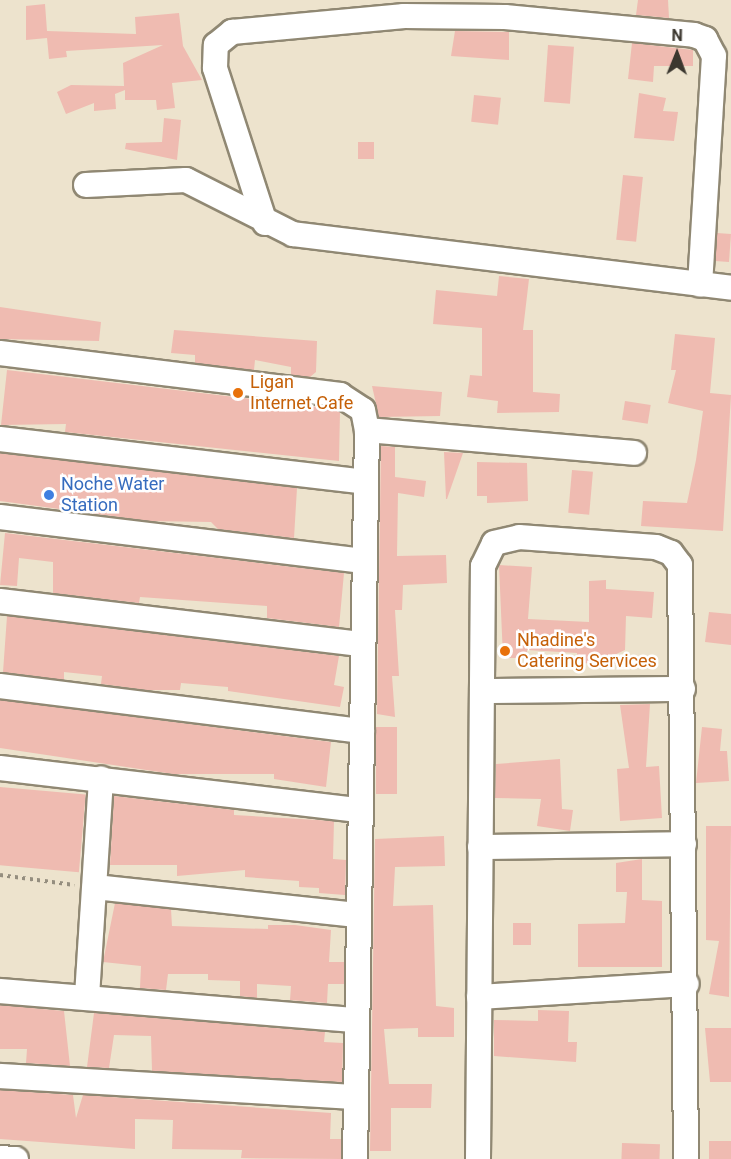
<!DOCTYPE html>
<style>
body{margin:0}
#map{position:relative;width:731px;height:1159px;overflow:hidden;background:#ede3cd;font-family:Roboto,sans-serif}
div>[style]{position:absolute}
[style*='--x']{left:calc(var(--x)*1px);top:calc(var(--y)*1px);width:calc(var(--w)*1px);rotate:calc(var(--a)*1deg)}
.building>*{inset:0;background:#efbbb1;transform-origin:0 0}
.path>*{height:4px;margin-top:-2px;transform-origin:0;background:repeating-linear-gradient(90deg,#958e7f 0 3px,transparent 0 7.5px)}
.roads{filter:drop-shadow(2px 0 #908873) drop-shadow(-2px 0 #908873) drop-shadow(0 2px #908873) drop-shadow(0 -2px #908873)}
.minor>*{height:24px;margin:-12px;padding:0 12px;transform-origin:12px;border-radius:12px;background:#fff}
.dots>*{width:16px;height:16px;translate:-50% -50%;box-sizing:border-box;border:3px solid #fff;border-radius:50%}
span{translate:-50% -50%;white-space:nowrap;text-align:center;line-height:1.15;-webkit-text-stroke:5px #fff;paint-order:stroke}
.food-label{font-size:18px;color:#c56008}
.left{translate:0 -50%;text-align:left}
.shop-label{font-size:18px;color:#366cbe}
.north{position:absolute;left:647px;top:24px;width:60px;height:60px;-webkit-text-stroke:4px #fff;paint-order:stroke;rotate:1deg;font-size:16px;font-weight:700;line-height:24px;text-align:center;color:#3b372f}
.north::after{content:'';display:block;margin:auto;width:21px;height:27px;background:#3b372f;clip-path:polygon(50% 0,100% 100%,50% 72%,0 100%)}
</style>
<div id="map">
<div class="building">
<i style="clip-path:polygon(638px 0,668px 0,669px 18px,636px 15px)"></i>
<i style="clip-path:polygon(45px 4px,47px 31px,136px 34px,135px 17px,179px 13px,183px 46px,202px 80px,172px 83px,175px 108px,157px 110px,156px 100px,125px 100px,125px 90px,115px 94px,116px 109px,94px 111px,94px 103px,66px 114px,57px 92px,71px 85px,124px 86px,123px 63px,163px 45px,66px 51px,67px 57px,49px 59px,47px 38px,26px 40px,26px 6px)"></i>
<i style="clip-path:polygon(455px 31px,509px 32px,509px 60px,451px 56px)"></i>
<i style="clip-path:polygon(632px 43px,693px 50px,693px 66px,654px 66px,653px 82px,628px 79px)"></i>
<i style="left:548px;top:45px;width:26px;height:57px;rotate:4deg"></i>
<i style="clip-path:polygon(639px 93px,666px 98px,663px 111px,678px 112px,674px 141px,634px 138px)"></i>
<i style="left:474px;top:95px;width:27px;height:27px;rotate:6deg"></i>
<i style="clip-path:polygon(164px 118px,181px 120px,177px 160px,125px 149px,126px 143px,162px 142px)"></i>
<i style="left:358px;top:142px;width:16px;height:17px"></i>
<i style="left:623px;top:175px;width:20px;height:65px;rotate:6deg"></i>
<i style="left:717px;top:233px;width:14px;height:28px;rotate:4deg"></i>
<i style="clip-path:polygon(499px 276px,529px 279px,523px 330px,533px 330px,533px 392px,560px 394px,559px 412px,497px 413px,498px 401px,467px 397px,470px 375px,482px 376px,482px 328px,433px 324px,436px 290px,497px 296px)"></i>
<i style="clip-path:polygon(0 307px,101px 322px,99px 341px,0 339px)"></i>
<i style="clip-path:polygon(174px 330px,317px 341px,316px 372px,310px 377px,291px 375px,291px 367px,255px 360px,254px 370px,195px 363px,195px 355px,171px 353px)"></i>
<i style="clip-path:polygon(675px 334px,715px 338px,710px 393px,731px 395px,723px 531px,641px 526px,643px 501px,687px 503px,696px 460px,703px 411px,668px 403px,676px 370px,671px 370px)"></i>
<i style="clip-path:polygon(7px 370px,335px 409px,340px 412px,339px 461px,65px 432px,66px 424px,1px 425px)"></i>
<i style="clip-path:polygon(372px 386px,442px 392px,440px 416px,379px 417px)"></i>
<i style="left:625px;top:401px;width:26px;height:19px;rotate:9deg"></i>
<i style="clip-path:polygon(381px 446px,395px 447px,395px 477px,426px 481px,424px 497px,398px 493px,397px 556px,446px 555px,447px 583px,403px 585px,402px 610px,395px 610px,399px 676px,392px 676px,395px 717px,377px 714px)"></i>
<i style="clip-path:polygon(444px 452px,463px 453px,447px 499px,446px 499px)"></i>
<i style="clip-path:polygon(0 453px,297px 488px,294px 538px,218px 529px,211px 522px,149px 521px,0 501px)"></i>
<i style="clip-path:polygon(477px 462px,527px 463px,528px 501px,487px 503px,487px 496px,477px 496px)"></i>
<i style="left:572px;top:470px;width:21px;height:43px;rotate:5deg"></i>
<i style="clip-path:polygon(5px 533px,344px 573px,339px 627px,267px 618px,267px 606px,140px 597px,139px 603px,53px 593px,53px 562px,19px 558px,17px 586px,0 585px)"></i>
<i style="clip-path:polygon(499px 565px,532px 567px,528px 619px,589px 622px,589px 581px,606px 580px,606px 589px,654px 592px,652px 618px,626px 616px,625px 650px,612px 656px,616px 664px,577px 663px,577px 653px,527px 650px,527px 658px,503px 658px)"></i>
<i style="clip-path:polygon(709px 612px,731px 614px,731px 645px,705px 642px)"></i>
<i style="clip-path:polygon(7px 616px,339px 656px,334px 685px,344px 687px,340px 707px,228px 691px,228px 687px,181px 683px,180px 690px,146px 690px,101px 684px,102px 676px,64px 672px,64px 680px,3px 672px)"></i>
<i style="clip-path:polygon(0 700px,331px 742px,326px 787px,274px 779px,274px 774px,173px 774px,0 748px)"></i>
<i style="clip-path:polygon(650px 704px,646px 767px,659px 766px,662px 818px,620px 821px,617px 769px,629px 768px,620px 705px)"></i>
<i style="left:376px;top:727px;width:21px;height:67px"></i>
<i style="clip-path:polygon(702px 727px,722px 729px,720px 751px,727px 751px,729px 781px,696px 783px)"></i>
<i style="clip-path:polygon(560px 759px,562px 809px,573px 810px,570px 831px,537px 826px,541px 799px,495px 798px,496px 764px)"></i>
<i style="left:0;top:787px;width:86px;height:78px;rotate:5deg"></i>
<i style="clip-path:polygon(114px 796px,234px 810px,234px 815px,334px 821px,333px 859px,346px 860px,345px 895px,319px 893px,319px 888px,299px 887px,299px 881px,245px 877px,245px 870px,177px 876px,177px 865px,110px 865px)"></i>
<i style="clip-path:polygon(706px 826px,731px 826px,729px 997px,709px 994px,719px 941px,706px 940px)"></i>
<i style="clip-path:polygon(444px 836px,445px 866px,395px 867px,393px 906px,433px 905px,436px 1006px,454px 1008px,454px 1037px,418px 1037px,418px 1028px,384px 1029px,389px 1084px,432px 1084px,431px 1108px,391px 1108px,391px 1151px,370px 1151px,375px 839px)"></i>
<i style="clip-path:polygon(642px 859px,642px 900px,662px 901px,662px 967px,578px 967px,578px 924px,625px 923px,627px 892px,616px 892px,616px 863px)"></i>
<i style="clip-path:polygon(115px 903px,171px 909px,172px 926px,268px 929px,268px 925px,295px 925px,331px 930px,329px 962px,344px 962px,344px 984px,328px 984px,327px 1003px,290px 1000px,291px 986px,257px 984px,257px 998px,240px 996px,240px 981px,208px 980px,208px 974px,168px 974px,166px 990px,140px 988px,141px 966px,103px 962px)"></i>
<i style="left:513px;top:923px;width:18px;height:22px"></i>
<i style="clip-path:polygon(0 1005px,64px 1011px,70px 1066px,26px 1063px,27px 1049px,0 1049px)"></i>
<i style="clip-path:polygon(538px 1010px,569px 1011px,568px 1042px,577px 1042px,576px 1062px,494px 1056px,494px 1020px,538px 1021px)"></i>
<i style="clip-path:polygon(94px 1013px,325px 1032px,324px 1042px,343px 1043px,342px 1082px,152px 1071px,151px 1036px,114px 1035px,109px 1068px,87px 1067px)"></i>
<i style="clip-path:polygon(705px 1028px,731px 1028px,731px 1082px,710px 1082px)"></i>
<i style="clip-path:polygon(0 1090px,73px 1095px,76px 1118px,83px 1095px,331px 1113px,330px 1139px,341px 1139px,341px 1159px,241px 1158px,242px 1150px,172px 1149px,173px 1120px,135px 1119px,135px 1149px,0 1139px)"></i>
<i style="left:709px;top:1141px;width:22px;height:18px"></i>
<i style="left:622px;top:1143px;width:38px;height:16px;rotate:2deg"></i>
</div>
<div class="path">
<i style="--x:0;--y:875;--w:75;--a:7.7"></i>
</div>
<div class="roads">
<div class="minor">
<i style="--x:86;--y:185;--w:100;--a:-2.9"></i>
<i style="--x:186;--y:180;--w:120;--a:26.8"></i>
<i style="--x:293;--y:234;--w:441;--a:7"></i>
<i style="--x:265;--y:223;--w:163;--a:-107.9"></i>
<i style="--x:215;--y:68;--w:23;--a:-88"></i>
<i style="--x:216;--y:45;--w:21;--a:-39"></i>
<i style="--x:232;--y:32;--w:173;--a:-5.3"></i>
<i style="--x:404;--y:16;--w:101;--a:0.6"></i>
<i style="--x:505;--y:17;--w:190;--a:5.4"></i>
<i style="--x:694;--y:35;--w:12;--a:20"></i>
<i style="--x:705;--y:39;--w:19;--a:62"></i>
<i style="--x:714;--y:56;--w:229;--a:93.5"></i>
<i style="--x:0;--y:353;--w:343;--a:7"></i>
<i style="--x:340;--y:395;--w:27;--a:33"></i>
<i style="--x:363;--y:410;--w:20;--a:79"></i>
<i style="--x:367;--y:430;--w:729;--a:90.94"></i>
<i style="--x:367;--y:430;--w:268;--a:4.9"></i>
<i style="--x:0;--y:439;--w:368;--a:6.7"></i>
<i style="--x:0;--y:517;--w:366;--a:6.9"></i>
<i style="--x:0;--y:601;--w:365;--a:6.8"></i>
<i style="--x:0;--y:686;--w:365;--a:7.1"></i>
<i style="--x:482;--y:691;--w:201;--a:-0.6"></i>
<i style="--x:0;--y:768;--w:361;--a:6.7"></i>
<i style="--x:480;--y:847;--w:204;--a:-0.8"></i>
<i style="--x:95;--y:887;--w:263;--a:6.1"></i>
<i style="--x:0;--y:991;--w:355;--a:4.7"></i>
<i style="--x:87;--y:996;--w:218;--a:-86.3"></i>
<i style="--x:479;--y:997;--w:208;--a:-3.6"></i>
<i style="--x:0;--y:1076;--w:355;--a:3.4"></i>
<i style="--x:0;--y:1158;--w:16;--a:4"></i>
<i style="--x:478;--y:1159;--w:593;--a:-89.52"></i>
<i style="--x:483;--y:566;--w:25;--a:-64"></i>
<i style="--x:494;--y:543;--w:26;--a:-13"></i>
<i style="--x:519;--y:537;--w:137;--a:4.2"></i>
<i style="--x:656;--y:547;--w:16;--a:22"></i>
<i style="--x:671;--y:553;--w:15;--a:53"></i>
<i style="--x:680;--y:565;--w:594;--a:89.42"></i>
</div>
</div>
<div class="dots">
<i style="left:238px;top:393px;background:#e8710a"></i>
<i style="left:49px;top:495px;background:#3f7fe0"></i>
<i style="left:505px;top:651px;background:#e8710a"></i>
</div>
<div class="food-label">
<span class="left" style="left:250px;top:393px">Ligan<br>Internet Cafe</span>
<span class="left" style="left:517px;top:651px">Nhadine's<br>Catering Services</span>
</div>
<div class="shop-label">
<span class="left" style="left:61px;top:495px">Noche Water<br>Station</span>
</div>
<div class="north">N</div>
</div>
